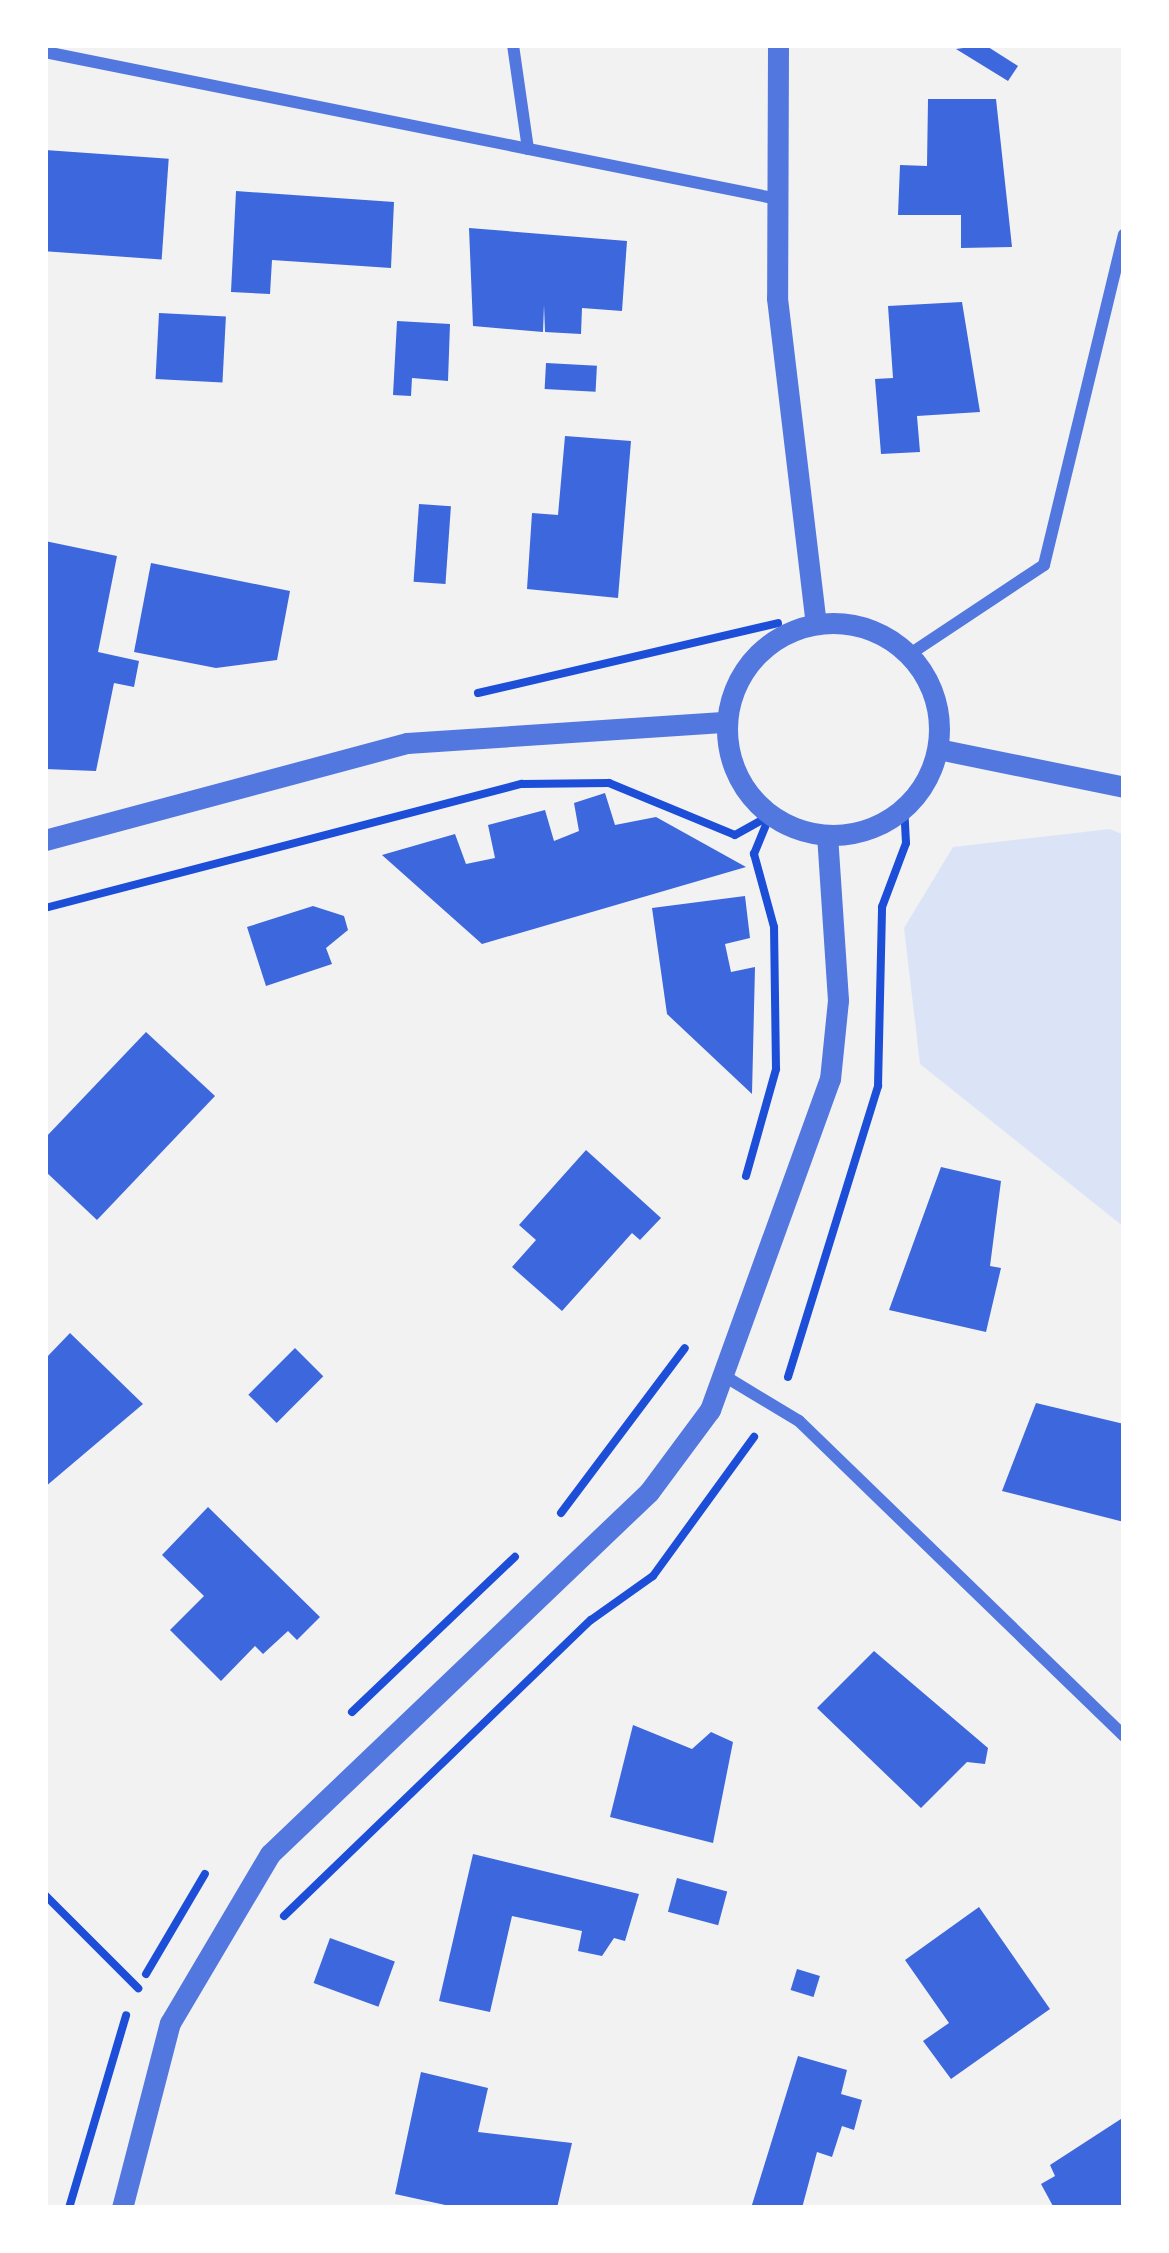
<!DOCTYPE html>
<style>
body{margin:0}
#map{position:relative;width:1169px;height:2253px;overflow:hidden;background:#f2f2f2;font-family:Bitter,serif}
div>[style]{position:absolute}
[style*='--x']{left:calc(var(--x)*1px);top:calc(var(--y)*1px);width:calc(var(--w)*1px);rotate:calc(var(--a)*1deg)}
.green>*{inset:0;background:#dbe4f7}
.building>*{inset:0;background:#3d67dc;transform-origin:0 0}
.path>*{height:8px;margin:-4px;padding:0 4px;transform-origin:4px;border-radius:4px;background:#1d4ed8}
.minor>*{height:12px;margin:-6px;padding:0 6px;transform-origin:6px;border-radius:6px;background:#5277de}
.tertiary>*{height:21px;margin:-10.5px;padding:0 10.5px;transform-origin:10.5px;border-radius:10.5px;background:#5277de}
.tertiary>.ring{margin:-10.5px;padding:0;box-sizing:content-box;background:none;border:21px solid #5277de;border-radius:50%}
span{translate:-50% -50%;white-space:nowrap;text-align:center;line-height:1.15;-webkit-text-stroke:9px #fff;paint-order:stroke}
.frame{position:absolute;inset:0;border:48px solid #fff;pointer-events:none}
</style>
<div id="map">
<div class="green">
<i style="clip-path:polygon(1110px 829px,1124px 835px,1124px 1227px,920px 1064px,904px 928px,953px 847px)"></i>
</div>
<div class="building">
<i style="clip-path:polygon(985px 45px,1018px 66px,1008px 81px,956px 49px)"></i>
<i style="clip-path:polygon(928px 99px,996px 99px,1012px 247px,961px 248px,961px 215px,898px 215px,900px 165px,927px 166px)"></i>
<i style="left:45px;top:150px;width:124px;height:101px;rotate:4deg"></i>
<i style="clip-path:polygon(236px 191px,394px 202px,391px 268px,272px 260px,270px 294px,231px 292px)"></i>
<i style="clip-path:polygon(469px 228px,627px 241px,622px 311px,582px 308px,581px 334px,545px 332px,544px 305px,543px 332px,473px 326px)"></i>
<i style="clip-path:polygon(962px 302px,980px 412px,917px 416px,920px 452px,881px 454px,875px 379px,893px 378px,888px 306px)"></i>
<i style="left:159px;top:313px;width:67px;height:66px;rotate:3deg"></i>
<i style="clip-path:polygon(397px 321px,450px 324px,448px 381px,412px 378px,411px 396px,393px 395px)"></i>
<i style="left:546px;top:363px;width:51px;height:26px;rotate:3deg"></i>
<i style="clip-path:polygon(565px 436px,631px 441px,618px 598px,527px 589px,532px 513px,558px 515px)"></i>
<i style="left:419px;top:504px;width:32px;height:78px;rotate:4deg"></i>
<i style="clip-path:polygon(45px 541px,117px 556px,98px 652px,139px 661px,134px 687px,114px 683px,96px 771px,45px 769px)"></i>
<i style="clip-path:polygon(151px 563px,290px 591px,277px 660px,216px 668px,134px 652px)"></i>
<i style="clip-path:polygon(605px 793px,615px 825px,656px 817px,746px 867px,482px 944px,382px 855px,455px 834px,466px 864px,495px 858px,488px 825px,545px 810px,554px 841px,579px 831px,574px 803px)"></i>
<i style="clip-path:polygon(745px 896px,750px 938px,725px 944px,731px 972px,755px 967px,752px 1094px,667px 1014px,652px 908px)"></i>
<i style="clip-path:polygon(313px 906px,344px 916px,348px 930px,326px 948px,332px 964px,266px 986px,247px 927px)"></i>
<i style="clip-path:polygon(146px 1032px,215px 1096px,97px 1220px,45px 1171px,45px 1138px)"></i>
<i style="clip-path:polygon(586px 1150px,661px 1218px,640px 1240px,632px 1233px,562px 1311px,512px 1267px,536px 1240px,519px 1225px)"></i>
<i style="clip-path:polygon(941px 1167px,1001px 1181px,990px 1266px,1001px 1268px,986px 1332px,889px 1310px)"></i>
<i style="clip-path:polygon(70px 1333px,143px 1404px,45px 1487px,45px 1359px)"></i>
<i style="left:295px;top:1348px;width:40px;height:66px;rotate:45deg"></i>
<i style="clip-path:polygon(1036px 1403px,1124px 1424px,1124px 1522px,1002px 1491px)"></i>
<i style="clip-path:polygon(208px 1507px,320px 1617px,297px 1640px,288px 1631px,263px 1654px,255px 1646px,221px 1681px,170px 1630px,204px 1596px,162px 1555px)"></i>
<i style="clip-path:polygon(874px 1651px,988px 1748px,985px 1764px,967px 1762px,921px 1808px,817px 1708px)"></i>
<i style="clip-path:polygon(633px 1725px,692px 1749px,711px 1732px,733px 1742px,713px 1843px,610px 1817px)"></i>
<i style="clip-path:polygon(473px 1854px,639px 1894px,625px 1941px,614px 1938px,602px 1956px,578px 1951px,582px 1931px,512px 1916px,490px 2012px,439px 2001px)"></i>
<i style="left:677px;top:1878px;width:52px;height:35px;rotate:15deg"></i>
<i style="clip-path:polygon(979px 1907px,1050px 2009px,951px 2079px,923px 2041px,949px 2023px,905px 1960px)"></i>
<i style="left:330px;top:1938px;width:69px;height:48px;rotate:20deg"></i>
<i style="left:797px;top:1969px;width:24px;height:22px;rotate:17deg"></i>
<i style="clip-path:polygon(798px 2056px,847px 2070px,841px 2094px,862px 2100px,854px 2130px,842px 2126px,832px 2157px,817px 2152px,802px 2208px,751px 2208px)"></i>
<i style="clip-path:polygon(421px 2072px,488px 2088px,478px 2132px,572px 2143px,557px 2208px,459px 2208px,395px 2194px)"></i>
<i style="clip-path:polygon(1124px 2117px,1124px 2208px,1054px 2208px,1041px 2184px,1055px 2176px,1050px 2165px)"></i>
</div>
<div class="path">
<i style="--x:478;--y:693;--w:308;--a:-13.1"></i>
<i style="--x:45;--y:908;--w:493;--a:-14.6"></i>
<i style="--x:522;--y:784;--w:87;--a:-0.7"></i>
<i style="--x:609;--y:783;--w:136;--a:22.4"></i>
<i style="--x:735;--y:835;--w:39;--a:-29"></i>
<i style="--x:746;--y:1176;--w:111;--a:-74.3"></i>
<i style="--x:776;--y:1069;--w:142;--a:-90.8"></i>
<i style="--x:774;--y:927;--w:76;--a:-105.3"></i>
<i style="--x:754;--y:854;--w:42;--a:-67.7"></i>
<i style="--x:788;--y:1377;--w:305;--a:-72.8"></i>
<i style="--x:878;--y:1086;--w:179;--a:-88.7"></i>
<i style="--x:882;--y:907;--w:68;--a:-69.4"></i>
<i style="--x:906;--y:843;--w:35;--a:-93"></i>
<i style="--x:561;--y:1513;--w:206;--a:-53.1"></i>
<i style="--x:352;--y:1712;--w:225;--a:-43.6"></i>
<i style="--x:45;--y:1895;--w:132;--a:45"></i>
<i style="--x:284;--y:1916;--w:426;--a:-44"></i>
<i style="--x:591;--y:1620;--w:76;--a:-35.4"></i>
<i style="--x:653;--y:1576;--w:172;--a:-54"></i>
<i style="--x:146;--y:1974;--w:116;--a:-59.5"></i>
<i style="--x:69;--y:2208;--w:201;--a:-73.5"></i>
</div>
<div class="minor">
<i style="--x:513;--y:45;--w:105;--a:81.8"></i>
<i style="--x:45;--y:52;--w:748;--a:11.34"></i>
<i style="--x:910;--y:654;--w:161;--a:-33.6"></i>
<i style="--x:1044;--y:565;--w:340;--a:-76.4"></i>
<i style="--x:726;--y:1377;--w:85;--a:31.1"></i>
<i style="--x:799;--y:1421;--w:453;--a:44.1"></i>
</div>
<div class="tertiary">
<i style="--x:778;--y:45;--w:253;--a:90.2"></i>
<i style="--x:777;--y:298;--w:327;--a:83.2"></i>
<i class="ring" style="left:727px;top:623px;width:191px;height:191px"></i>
<i style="--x:938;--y:749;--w:190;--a:11.5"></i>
<i style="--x:45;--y:840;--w:375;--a:-15"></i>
<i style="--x:407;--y:743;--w:320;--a:-3.8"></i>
<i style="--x:122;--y:2208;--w:191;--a:-75.5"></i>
<i style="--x:170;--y:2023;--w:196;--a:-59.4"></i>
<i style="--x:270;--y:1854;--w:524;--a:-43.69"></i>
<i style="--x:649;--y:1492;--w:102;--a:-53.4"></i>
<i style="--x:710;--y:1410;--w:352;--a:-70.1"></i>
<i style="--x:830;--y:1079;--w:79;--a:-84.2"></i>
<i style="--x:838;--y:1000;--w:165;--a:-93.8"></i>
</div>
<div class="frame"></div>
</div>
